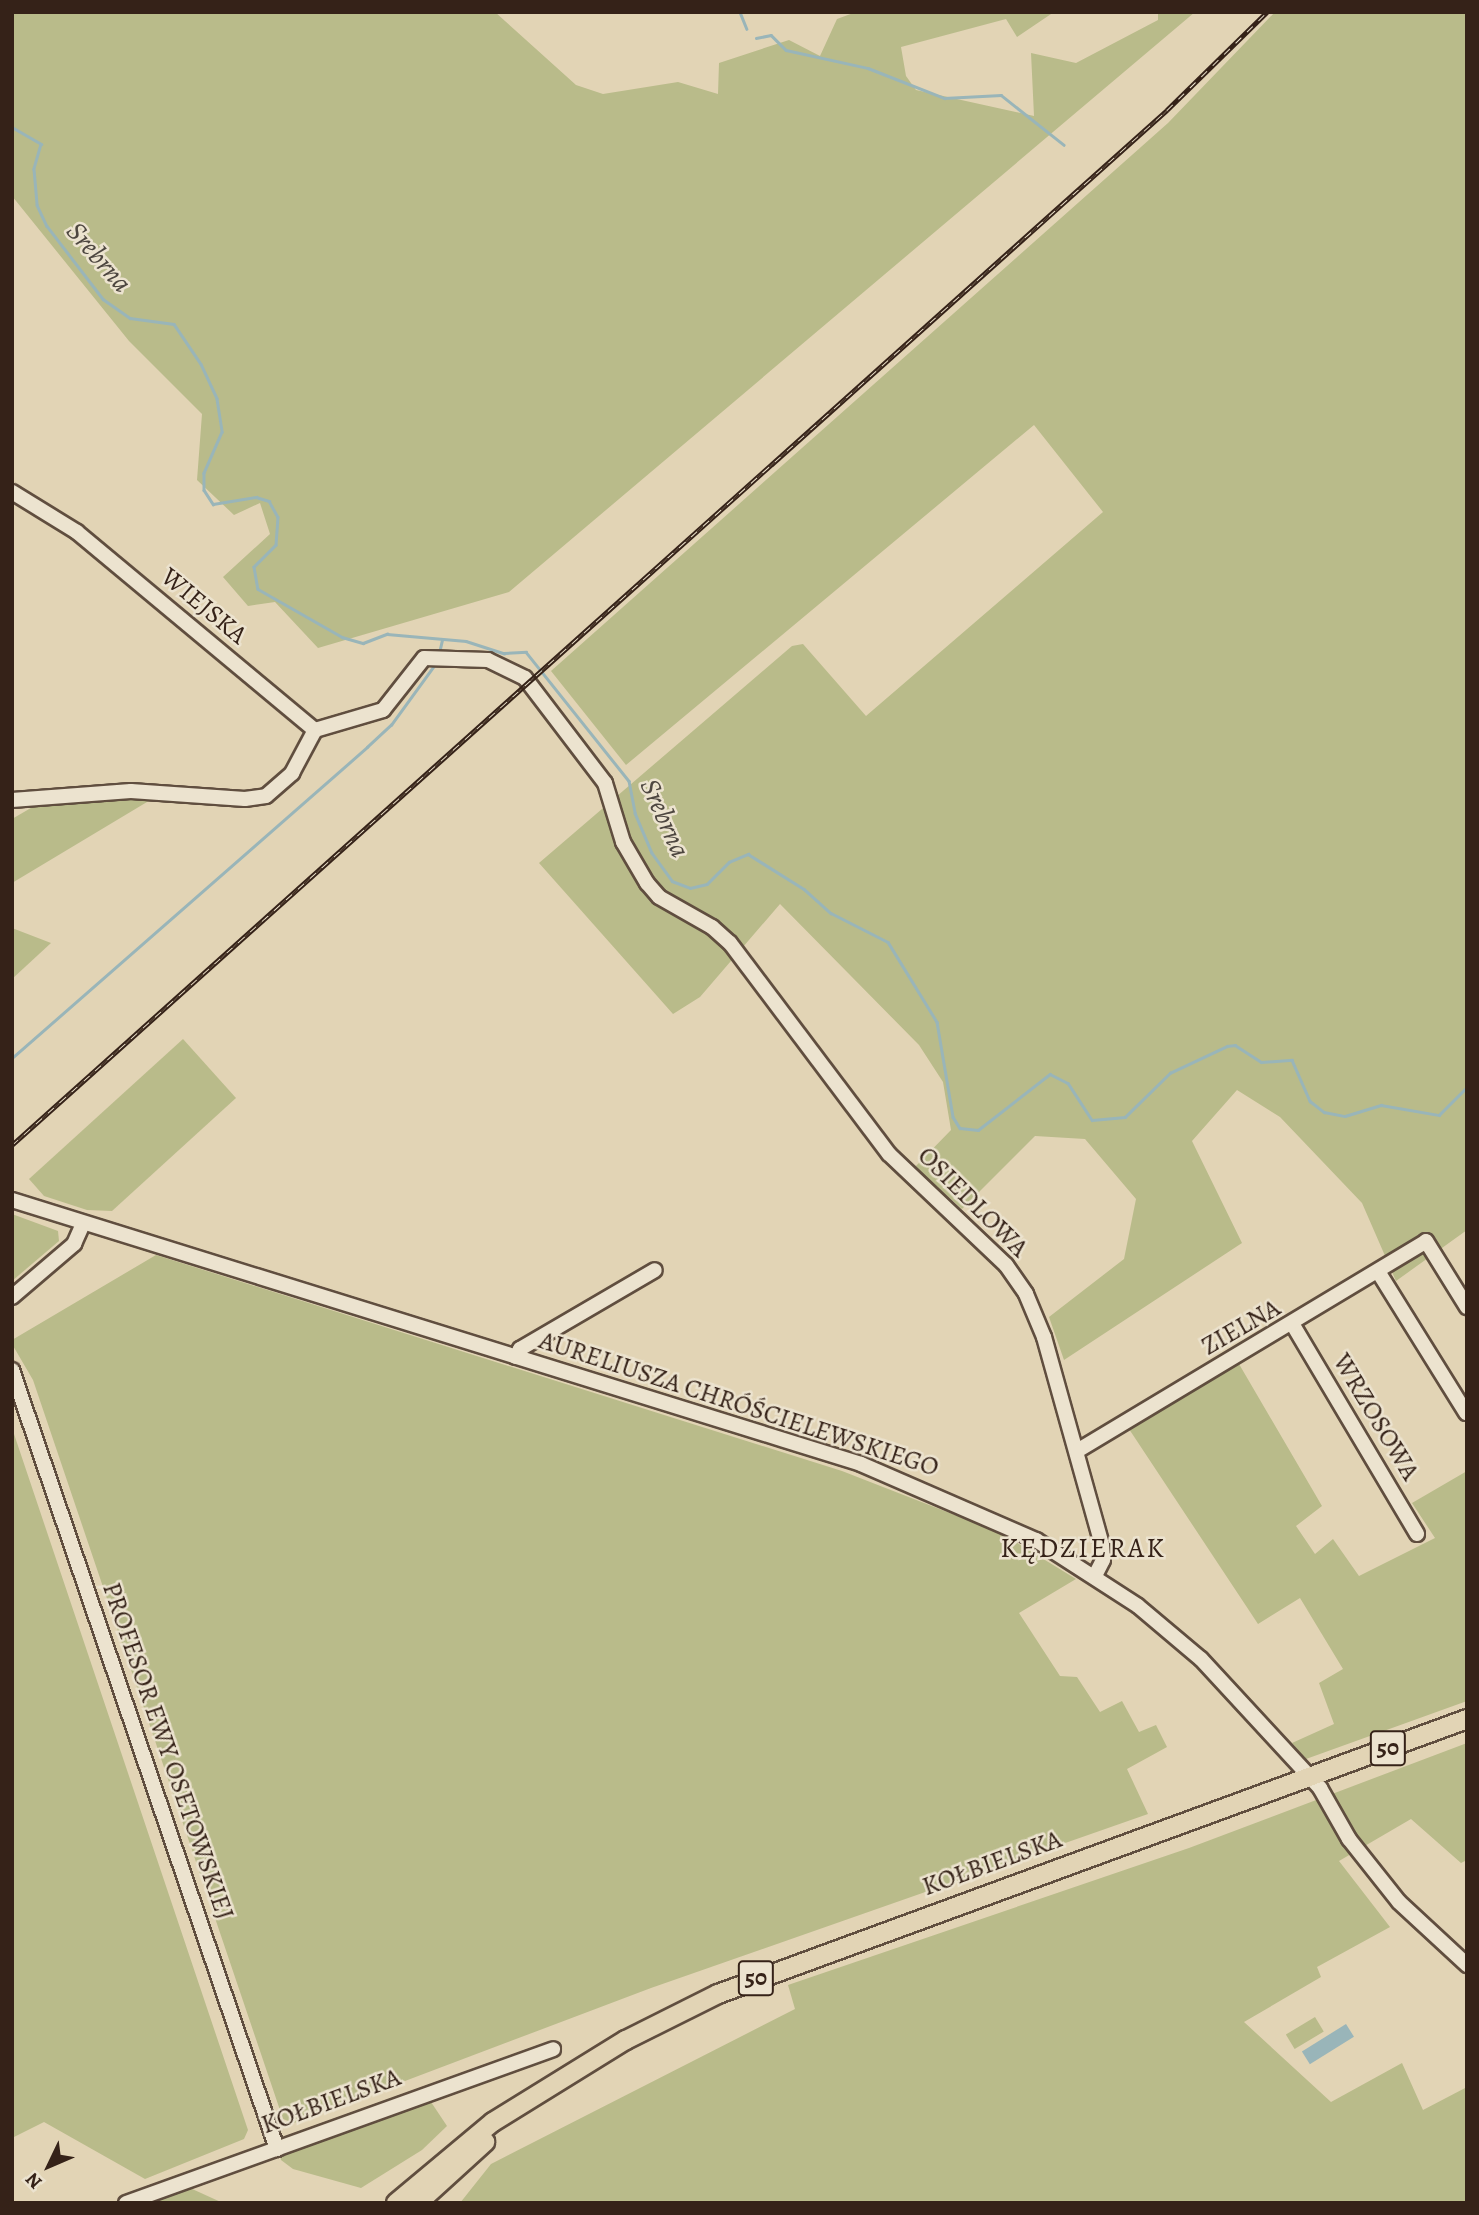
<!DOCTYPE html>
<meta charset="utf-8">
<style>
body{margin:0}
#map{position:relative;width:1479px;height:2215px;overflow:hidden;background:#e2d4b5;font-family:Alegreya,serif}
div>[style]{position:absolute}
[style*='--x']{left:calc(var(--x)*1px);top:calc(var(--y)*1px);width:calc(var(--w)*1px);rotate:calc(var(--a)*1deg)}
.green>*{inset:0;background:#b9bb8a;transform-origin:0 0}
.water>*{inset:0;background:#99b5b9;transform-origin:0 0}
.stream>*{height:2.5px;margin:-1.25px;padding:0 1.25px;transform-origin:1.25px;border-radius:1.25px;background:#99b5b9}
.roads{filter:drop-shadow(2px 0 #604e3f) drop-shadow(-2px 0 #604e3f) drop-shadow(0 2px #604e3f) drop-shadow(0 -2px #604e3f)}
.minor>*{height:14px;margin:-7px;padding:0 7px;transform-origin:7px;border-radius:7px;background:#ece3cf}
.major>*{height:18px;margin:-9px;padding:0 9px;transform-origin:9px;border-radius:9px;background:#e2d4b5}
.rail>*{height:5px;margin-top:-2.5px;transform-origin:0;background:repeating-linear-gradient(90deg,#ece3cf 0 8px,#352218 0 16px);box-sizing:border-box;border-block:2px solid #352218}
span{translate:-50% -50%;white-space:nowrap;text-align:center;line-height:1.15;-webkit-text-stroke:5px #ece3cf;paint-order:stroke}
.shield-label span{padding:2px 5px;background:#ece3cf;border:2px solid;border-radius:5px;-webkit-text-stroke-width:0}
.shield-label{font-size:24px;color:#352218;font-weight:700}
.street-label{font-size:26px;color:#352218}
.water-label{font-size:28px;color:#4e4740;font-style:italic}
.neighbourhood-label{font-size:28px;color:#352218;letter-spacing:2px}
.frame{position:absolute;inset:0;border:14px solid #352218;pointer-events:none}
.north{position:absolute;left:14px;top:2131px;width:70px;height:70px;-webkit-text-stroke:5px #ece3cf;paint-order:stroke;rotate:226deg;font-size:19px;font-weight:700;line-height:28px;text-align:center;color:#352218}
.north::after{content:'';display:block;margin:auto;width:24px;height:32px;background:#352218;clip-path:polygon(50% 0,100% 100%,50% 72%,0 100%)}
</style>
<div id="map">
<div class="green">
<i style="clip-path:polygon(12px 12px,495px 12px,576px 85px,603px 94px,678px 82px,718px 94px,719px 63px,789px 40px,820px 56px,837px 19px,856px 12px,1054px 12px,1017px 37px,1006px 19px,901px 47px,906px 76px,916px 90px,1034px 116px,1031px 53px,1076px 63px,1158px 20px,1158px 12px,1195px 12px,509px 592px,318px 648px,275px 602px,248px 606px,223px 577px,270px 534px,260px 503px,234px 515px,197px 480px,202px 414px,129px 341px,12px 196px)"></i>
<i style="clip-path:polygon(1275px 12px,1467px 12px,1467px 1230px,1396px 1281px,1362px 1203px,1280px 1117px,1237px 1090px,1192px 1141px,1242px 1243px,1064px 1360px,1049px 1317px,1124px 1259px,1136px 1199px,1085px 1139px,1035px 1136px,962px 1209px,915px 1167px,951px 1130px,943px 1082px,919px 1045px,780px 904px,700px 997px,673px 1014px,539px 863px,792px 646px,803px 644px,866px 716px,1103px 512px,1034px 425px,626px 765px,551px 671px,1168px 123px)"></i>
<i style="clip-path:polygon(162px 793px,12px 883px,12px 819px,36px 805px)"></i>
<i style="clip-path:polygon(12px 928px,51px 943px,12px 979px)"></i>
<i style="clip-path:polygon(183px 1039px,236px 1098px,112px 1211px,87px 1210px,44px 1196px,29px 1179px)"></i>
<i style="clip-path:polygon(12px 1214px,58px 1231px,59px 1241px,12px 1281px)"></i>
<i style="clip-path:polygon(156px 1255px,842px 1471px,1001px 1533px,1076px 1579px,1019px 1613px,1060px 1676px,1077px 1677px,1100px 1712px,1122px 1701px,1139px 1732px,1156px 1725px,1167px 1747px,1127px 1769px,1148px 1814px,651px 1988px,294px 2123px,283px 2119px,33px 1380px,12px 1344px,12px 1340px)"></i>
<i style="clip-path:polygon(1239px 1364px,1322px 1506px,1296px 1526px,1315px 1554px,1333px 1539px,1359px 1576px,1435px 1538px,1412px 1503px,1467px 1471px,1467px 1701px,1306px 1759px,1292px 1743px,1334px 1724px,1319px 1683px,1343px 1669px,1300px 1598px,1258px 1624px,1129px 1429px)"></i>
<i style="clip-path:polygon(12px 1428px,248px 2130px,244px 2139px,145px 2179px,44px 2122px,12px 2138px)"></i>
<i style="clip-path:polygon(1467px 1743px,1467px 1860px,1461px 1863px,1411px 1819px,1339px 1861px,1390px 1927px,1317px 1967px,1321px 1977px,1244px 2022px,1331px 2102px,1402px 2063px,1423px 2110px,1467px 2087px,1467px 2203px,460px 2203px,491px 2164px,795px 2009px,788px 1985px,1189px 1848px)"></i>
<i style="left:1315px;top:2017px;width:17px;height:34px;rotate:59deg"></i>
<i style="clip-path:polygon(429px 2099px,447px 2126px,422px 2150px,361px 2188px,293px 2169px,281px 2160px,280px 2154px)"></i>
<i style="clip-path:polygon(190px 2188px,223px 2203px,150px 2203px)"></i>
</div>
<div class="water">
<i style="left:1346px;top:2024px;width:15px;height:52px;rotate:58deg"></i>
</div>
<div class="stream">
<i style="--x:740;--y:12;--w:18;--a:68"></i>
<i style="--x:756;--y:38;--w:15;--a:-11"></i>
<i style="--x:771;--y:35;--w:21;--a:45"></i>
<i style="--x:786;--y:50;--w:84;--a:12.4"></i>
<i style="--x:868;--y:68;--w:82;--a:21.5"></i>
<i style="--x:944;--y:98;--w:57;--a:-3"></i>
<i style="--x:1001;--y:95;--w:80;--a:38.4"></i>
<i style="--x:12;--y:127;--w:34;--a:30"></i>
<i style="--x:41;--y:144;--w:26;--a:106"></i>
<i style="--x:34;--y:169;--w:36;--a:85"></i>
<i style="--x:37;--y:205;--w:23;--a:65"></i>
<i style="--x:47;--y:226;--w:92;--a:52.5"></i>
<i style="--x:103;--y:299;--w:33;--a:35"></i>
<i style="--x:130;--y:318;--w:44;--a:7.8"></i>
<i style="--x:174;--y:324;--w:48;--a:56"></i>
<i style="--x:201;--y:364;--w:38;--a:65"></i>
<i style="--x:217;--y:399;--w:33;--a:81"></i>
<i style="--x:222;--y:432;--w:45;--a:113.7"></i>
<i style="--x:204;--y:473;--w:17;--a:90"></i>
<i style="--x:204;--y:490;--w:17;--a:57"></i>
<i style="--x:213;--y:504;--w:44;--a:-9.2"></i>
<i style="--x:256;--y:497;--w:14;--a:17"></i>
<i style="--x:269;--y:501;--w:18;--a:61"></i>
<i style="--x:278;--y:517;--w:28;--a:94"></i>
<i style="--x:276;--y:545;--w:31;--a:135"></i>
<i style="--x:254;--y:567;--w:22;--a:80"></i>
<i style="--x:258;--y:589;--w:97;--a:29.7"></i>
<i style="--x:342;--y:637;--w:22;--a:16"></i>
<i style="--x:363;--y:643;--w:26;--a:-21"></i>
<i style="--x:387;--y:634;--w:79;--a:5.1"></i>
<i style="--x:466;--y:641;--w:40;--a:18"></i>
<i style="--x:504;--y:653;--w:22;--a:-3"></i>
<i style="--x:526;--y:652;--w:165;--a:51.4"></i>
<i style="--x:629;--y:781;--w:33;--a:79"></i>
<i style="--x:635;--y:813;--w:43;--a:67"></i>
<i style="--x:652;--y:853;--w:34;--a:54"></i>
<i style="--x:672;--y:881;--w:19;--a:21"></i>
<i style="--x:690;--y:888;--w:17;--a:-13"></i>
<i style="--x:707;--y:884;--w:31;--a:-45"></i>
<i style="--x:729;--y:862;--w:21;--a:-23"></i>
<i style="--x:748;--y:854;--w:66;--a:32"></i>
<i style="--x:804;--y:889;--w:36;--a:42"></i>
<i style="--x:831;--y:913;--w:64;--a:27"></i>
<i style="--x:888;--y:942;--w:94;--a:58.5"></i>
<i style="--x:937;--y:1022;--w:96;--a:80.4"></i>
<i style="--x:953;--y:1117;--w:13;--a:58"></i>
<i style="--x:960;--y:1128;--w:18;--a:6"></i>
<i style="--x:978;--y:1130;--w:91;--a:-37.9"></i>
<i style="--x:1050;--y:1074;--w:20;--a:27"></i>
<i style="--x:1068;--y:1083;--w:44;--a:57"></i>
<i style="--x:1092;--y:1120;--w:33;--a:-5"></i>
<i style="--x:1125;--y:1117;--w:63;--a:-44.4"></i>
<i style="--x:1170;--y:1073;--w:63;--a:-25.3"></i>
<i style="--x:1227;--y:1046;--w:8;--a:-7"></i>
<i style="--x:1235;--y:1045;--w:31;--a:33"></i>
<i style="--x:1261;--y:1062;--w:31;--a:-4"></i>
<i style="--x:1292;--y:1060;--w:45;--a:66.3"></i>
<i style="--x:1310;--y:1101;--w:18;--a:38"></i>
<i style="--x:1324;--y:1112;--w:21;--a:11"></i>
<i style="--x:1345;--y:1116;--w:38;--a:-17"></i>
<i style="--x:1381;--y:1105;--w:59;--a:9.8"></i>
<i style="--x:1439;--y:1115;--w:40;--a:-45"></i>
<i style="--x:439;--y:653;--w:13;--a:-77"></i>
<i style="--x:12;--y:1058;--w:472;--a:-41.2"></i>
<i style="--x:367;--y:747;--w:33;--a:-43"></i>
<i style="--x:391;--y:725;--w:77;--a:-54"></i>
</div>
<div class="roads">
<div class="minor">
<i style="--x:12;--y:492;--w:76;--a:31.6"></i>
<i style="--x:77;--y:532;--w:310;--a:39.8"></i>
<i style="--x:315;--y:730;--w:71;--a:-16.4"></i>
<i style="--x:383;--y:710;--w:66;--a:-51.7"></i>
<i style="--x:424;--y:658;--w:64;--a:1.8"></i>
<i style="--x:488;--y:660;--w:41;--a:25.9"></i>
<i style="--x:525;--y:678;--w:132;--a:52.7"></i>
<i style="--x:605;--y:783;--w:62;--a:73"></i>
<i style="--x:623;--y:842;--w:48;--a:59.7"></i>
<i style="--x:647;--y:883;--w:18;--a:49"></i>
<i style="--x:659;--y:897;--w:61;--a:29.5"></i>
<i style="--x:712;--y:927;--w:24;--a:42"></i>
<i style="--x:730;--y:943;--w:264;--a:53"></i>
<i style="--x:889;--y:1154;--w:161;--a:43.5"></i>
<i style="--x:1006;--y:1265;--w:35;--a:55"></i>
<i style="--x:1026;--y:1294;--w:47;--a:67.3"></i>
<i style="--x:1044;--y:1337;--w:216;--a:74.4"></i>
<i style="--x:1102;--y:1545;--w:15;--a:86"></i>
<i style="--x:1103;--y:1560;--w:18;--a:117"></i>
<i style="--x:12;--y:800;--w:119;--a:-4.3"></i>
<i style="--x:131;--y:791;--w:114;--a:4"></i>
<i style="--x:245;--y:799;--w:21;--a:-8"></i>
<i style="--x:266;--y:796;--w:35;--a:-41"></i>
<i style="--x:292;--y:773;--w:49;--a:-61.9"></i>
<i style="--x:12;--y:1200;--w:889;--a:17.27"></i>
<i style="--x:861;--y:1464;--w:191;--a:23.5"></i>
<i style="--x:1036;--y:1540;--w:121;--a:32.9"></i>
<i style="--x:1138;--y:1606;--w:82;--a:40.1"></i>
<i style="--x:1201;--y:1659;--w:176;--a:47.3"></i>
<i style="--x:1320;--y:1788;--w:59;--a:60.4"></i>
<i style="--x:1349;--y:1839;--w:80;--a:51.6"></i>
<i style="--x:1399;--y:1902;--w:93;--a:42.8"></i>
<i style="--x:1379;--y:1273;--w:165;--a:58.1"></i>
<i style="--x:12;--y:1297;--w:82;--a:-40.5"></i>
<i style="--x:74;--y:1244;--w:22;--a:-66"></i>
<i style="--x:1293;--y:1325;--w:243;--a:59.3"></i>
<i style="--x:516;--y:1357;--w:9;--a:-63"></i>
<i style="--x:520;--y:1349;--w:156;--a:-30.3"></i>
<i style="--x:12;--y:1370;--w:823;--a:71.21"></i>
<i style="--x:1077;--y:1451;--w:407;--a:-31"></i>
<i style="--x:1426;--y:1241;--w:78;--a:58.2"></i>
<i style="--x:126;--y:2203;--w:454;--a:-19.8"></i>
</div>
<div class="major">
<i style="--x:396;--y:2203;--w:126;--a:-39.9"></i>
<i style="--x:493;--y:2122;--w:156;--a:-31.7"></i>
<i style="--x:626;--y:2040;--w:103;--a:-26.6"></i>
<i style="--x:718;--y:1994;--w:798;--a:-20.16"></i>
<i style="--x:418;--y:2203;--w:91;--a:-42.3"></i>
</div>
</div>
<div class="rail">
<i style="--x:12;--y:1145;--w:1551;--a:-41.86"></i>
<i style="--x:1167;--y:110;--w:140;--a:-44.4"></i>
</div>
<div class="shield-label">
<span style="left:1388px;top:1748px">50</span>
<span style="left:756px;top:1978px">50</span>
</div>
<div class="street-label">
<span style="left:204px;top:606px;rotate:40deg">WIEJSKA</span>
<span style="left:973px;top:1202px;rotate:45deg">OSIEDLOWA</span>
<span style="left:1241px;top:1327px;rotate:-30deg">ZIELNA</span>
<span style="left:739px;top:1404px;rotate:18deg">AURELIUSZA CHRÓŚCIELEWSKIEGO</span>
<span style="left:1376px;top:1417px;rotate:59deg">WRZOSOWA</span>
<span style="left:168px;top:1751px;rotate:71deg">PROFESOR EWY OSETOWSKIEJ</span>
<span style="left:992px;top:1863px;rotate:-20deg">KOŁBIELSKA</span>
<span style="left:331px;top:2101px;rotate:-20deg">KOŁBIELSKA</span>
</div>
<div class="water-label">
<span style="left:99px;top:257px;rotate:49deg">Srebrna</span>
<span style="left:665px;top:818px;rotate:66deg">Srebrna</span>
</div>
<div class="neighbourhood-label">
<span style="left:1083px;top:1548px">KĘDZIERAK</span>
</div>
<div class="frame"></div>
<div class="north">N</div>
</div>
